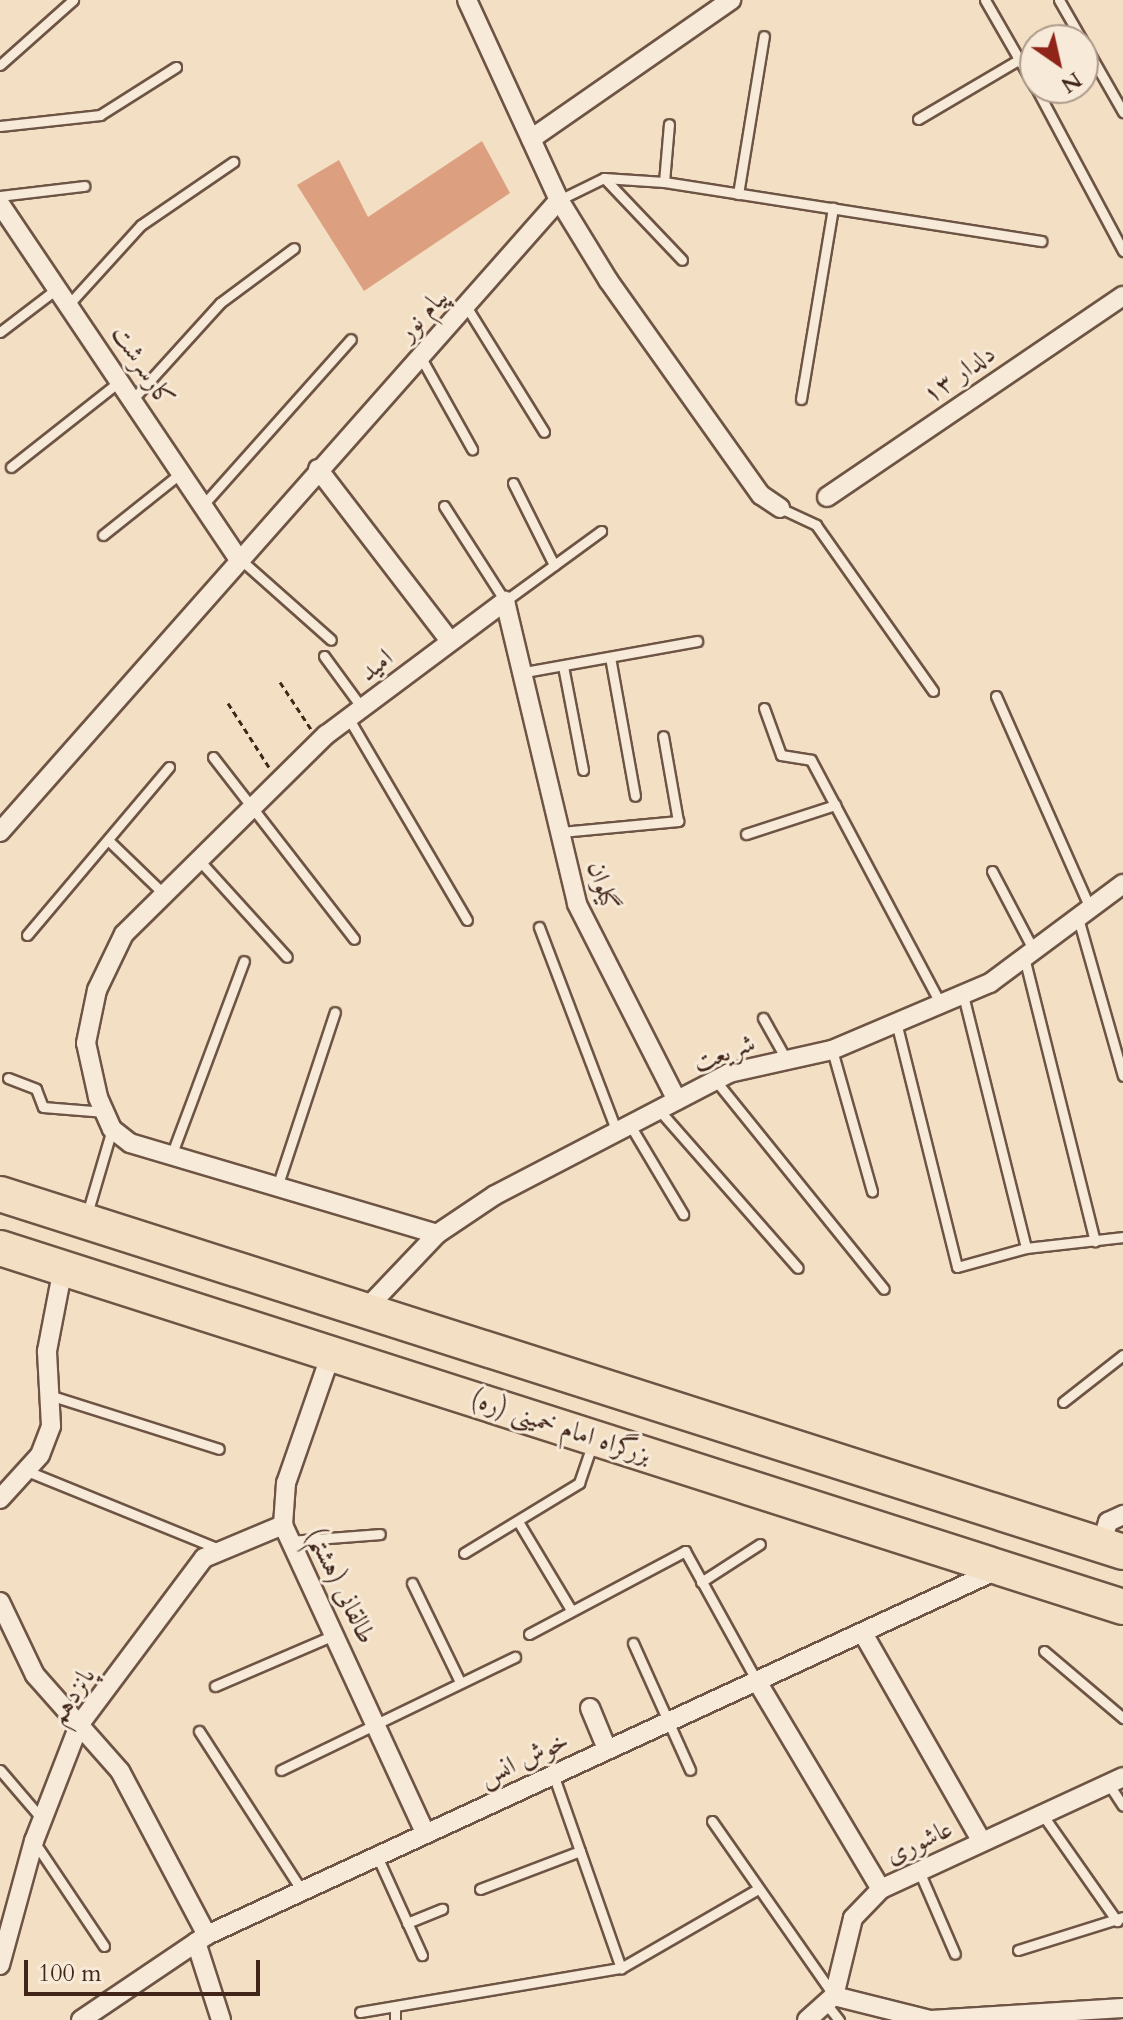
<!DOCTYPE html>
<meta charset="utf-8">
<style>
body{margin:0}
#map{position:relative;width:1123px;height:2020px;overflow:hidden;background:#f3dfc3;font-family:Cardo,Amiri,serif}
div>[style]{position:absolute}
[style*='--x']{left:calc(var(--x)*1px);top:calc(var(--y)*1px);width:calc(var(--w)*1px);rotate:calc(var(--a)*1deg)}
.building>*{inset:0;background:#dca081}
.path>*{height:3px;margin-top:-1.5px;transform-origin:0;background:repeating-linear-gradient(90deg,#412519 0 6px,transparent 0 10px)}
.roads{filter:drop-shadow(2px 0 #6e5444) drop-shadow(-2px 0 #6e5444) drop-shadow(0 2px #6e5444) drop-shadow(0 -2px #6e5444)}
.lane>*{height:9px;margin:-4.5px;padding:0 4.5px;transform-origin:4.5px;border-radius:4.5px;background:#f7ead8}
.street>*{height:18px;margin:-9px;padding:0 9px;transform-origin:9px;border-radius:9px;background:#f7ead8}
.highway>*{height:34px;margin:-17px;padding:0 17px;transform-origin:17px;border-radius:17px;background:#f3dfc3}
span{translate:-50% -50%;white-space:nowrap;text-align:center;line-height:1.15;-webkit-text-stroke:6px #f7ead8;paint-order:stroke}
.street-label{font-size:26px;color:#412519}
.north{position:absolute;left:1019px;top:24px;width:80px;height:80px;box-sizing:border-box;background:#f7ead8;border:2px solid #ae9b8c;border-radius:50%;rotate:146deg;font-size:22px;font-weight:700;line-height:32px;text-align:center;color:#412519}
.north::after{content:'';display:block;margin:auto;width:28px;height:36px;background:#8f2418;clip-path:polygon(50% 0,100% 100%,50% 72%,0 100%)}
.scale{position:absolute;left:24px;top:1960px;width:236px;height:36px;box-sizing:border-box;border:4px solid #412519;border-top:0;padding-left:10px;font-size:24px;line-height:28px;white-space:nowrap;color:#412519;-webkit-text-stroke:6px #f7ead8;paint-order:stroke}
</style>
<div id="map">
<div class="building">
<i style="clip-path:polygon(482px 141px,510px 193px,364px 291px,297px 185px,339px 160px,368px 217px)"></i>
</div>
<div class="path">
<i style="--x:280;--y:682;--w:56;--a:56.6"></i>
<i style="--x:228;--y:703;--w:76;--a:57.4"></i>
</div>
<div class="roads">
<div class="lane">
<i style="--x:985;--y:0;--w:100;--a:60.1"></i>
<i style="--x:1059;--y:0;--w:46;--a:60.1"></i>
<i style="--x:1083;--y:42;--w:81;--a:60.3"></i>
<i style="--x:0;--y:65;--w:98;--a:-41.7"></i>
<i style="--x:1036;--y:88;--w:185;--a:61.9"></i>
<i style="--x:918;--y:119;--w:118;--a:-30.5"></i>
<i style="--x:0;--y:126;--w:101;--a:-6.3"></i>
<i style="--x:100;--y:115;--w:90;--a:-32.3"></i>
<i style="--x:604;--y:178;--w:113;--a:46.4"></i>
<i style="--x:664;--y:182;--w:58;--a:-85.1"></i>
<i style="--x:738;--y:194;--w:160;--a:-80.7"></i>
<i style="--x:0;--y:196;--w:85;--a:-6.8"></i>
<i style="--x:559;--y:200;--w:50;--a:-26.1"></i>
<i style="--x:604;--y:178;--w:60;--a:3.8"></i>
<i style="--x:664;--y:182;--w:382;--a:8.9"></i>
<i style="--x:70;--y:303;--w:105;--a:-47.7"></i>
<i style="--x:141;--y:225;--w:112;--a:-34.4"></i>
<i style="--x:466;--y:306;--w:148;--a:58.2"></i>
<i style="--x:0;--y:332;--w:74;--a:-37.3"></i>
<i style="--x:420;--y:356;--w:107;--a:60.8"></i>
<i style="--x:133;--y:399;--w:130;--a:-47.8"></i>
<i style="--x:220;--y:303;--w:92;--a:-36.6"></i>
<i style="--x:801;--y:399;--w:194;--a:-80.5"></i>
<i style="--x:11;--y:467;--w:140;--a:-38.3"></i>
<i style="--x:513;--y:483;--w:92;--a:63.4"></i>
<i style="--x:203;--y:505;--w:222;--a:-48.3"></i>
<i style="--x:444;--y:506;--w:113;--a:57.3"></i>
<i style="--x:505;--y:601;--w:119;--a:-36.1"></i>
<i style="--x:780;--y:508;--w:40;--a:25"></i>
<i style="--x:816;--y:525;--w:203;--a:54.8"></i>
<i style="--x:103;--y:535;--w:101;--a:-38.6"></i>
<i style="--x:241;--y:560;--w:120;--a:41.6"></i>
<i style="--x:324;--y:656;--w:64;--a:53.8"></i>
<i style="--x:610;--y:657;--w:141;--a:79.8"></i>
<i style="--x:563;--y:666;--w:106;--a:79.1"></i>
<i style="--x:525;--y:672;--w:175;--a:-10.2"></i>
<i style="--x:996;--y:696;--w:232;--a:66.1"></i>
<i style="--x:764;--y:708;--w:50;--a:70.1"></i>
<i style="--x:781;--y:755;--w:30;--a:9"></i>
<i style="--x:811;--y:760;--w:277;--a:62"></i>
<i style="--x:349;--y:719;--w:233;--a:59.6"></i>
<i style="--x:213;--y:757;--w:230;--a:52.2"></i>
<i style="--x:561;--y:832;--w:118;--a:-5.4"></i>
<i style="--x:678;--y:821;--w:86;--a:-100"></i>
<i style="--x:746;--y:834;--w:94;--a:-18"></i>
<i style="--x:108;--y:840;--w:78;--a:44"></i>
<i style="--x:198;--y:859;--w:132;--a:47.8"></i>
<i style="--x:992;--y:871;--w:90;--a:62.3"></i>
<i style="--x:1078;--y:918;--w:164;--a:74.1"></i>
<i style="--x:539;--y:927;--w:219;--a:69.2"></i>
<i style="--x:27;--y:935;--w:220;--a:-49.8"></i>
<i style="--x:1025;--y:961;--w:289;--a:76"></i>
<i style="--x:963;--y:995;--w:261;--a:76"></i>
<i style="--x:763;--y:1018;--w:47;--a:60.7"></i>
<i style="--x:897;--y:1026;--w:248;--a:76"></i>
<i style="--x:957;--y:1267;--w:72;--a:-15.4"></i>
<i style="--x:1026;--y:1248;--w:98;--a:-6.5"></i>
<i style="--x:832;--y:1050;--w:147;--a:74.2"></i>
<i style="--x:8;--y:1078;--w:30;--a:21"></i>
<i style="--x:36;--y:1089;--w:19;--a:69"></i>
<i style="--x:43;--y:1107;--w:62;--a:4.6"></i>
<i style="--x:716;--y:1081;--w:267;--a:51.1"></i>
<i style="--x:659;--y:1110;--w:210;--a:48.7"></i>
<i style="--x:630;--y:1125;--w:104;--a:59.2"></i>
<i style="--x:171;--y:1156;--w:208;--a:-69.5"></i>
<i style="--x:277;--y:1187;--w:184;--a:-71.7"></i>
<i style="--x:87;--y:1214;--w:89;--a:-73.6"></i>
<i style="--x:49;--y:1395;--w:178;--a:17.6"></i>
<i style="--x:1063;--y:1402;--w:76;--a:-38.1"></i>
<i style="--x:27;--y:1471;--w:207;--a:22.1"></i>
<i style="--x:519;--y:1523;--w:101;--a:59.1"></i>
<i style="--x:291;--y:1541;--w:89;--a:-4.5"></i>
<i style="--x:464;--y:1553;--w:135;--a:-31.3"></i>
<i style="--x:579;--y:1483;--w:40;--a:-71.1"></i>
<i style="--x:701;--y:1582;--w:70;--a:-32.8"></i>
<i style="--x:412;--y:1583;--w:110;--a:64.1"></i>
<i style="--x:529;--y:1634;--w:177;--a:-28"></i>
<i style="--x:685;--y:1551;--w:151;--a:61.1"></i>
<i style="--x:633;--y:1643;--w:139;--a:65.8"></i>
<i style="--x:1044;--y:1651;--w:104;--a:40.3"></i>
<i style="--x:215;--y:1686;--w:129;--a:-23.2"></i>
<i style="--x:199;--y:1731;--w:190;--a:57.2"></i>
<i style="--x:0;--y:1770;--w:65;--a:49.4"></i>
<i style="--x:281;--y:1770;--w:260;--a:-25.8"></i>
<i style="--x:553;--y:1774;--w:206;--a:70.7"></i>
<i style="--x:1108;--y:1783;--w:27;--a:57"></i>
<i style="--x:1042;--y:1814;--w:131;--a:55"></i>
<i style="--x:712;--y:1821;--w:213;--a:55.1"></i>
<i style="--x:35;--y:1843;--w:124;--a:56.2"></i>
<i style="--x:377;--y:1856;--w:109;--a:65.6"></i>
<i style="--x:919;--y:1871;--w:90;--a:66.6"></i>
<i style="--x:480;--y:1889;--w:107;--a:-20.8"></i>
<i style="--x:407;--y:1923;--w:38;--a:-22"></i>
<i style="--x:1018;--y:1950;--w:110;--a:-17.4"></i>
<i style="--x:828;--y:2006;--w:18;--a:52"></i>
<i style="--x:360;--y:2012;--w:265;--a:-9.6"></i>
<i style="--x:621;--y:1968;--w:158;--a:-30"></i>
<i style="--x:395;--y:2020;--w:12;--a:-90"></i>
</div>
<div class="street">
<i style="--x:467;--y:0;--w:220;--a:65.3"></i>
<i style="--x:559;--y:200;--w:94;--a:58.5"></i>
<i style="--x:608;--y:280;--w:264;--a:54.6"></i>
<i style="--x:761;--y:495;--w:23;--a:34"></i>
<i style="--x:531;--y:139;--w:244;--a:-34.8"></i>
<i style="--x:0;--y:204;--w:427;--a:56.1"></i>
<i style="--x:318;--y:469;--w:215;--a:52.5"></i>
<i style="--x:827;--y:497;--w:358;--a:-34.2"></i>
<i style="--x:0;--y:832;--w:844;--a:-48.51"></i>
<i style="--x:437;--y:1234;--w:320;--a:-163.5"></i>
<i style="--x:130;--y:1143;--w:23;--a:-142"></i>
<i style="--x:112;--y:1129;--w:35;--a:-114"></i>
<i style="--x:98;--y:1097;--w:55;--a:-102.5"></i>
<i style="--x:86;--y:1043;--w:54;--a:-78.3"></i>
<i style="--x:97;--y:990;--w:62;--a:-64.3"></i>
<i style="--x:124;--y:934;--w:284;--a:-44.6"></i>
<i style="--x:326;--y:735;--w:224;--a:-36.8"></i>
<i style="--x:505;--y:601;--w:311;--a:76.6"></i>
<i style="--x:577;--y:904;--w:220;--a:63"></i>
<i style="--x:365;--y:1310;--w:105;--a:-46.5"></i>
<i style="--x:437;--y:1234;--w:70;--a:-33.9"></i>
<i style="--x:495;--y:1195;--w:264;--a:-27.5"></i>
<i style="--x:729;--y:1073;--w:106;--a:-12.6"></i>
<i style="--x:832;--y:1050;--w:172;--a:-23"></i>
<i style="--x:990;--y:983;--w:166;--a:-36.7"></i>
<i style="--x:331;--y:1354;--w:137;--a:109.2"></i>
<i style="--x:286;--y:1483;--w:42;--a:94.1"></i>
<i style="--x:283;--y:1525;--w:339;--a:65.2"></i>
<i style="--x:0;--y:1499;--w:59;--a:-47.7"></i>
<i style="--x:40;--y:1455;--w:31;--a:-69"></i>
<i style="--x:51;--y:1426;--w:75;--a:-93.1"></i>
<i style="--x:47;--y:1351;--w:85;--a:-79.1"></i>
<i style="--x:1101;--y:1545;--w:24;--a:-73"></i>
<i style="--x:1108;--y:1522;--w:17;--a:-25"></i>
<i style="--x:0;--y:1602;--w:81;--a:64.4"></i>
<i style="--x:35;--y:1675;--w:128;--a:48.5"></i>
<i style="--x:120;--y:1771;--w:186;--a:62.1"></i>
<i style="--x:864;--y:1635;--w:238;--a:60.3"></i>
<i style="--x:758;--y:1683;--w:240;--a:59.2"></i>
<i style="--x:590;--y:1708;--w:44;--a:67.5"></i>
<i style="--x:196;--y:1942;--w:82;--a:72.2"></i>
<i style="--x:0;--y:1965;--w:129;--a:-74.7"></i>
<i style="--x:34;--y:1841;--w:124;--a:-68.8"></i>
<i style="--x:79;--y:1725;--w:209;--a:-53.2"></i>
<i style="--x:204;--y:1558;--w:86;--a:-22.7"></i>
<i style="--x:834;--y:1996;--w:99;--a:14"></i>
<i style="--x:81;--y:2020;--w:152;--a:-34"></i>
<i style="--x:207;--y:1935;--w:872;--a:-24.8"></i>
<i style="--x:807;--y:2020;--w:36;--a:-42"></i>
<i style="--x:834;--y:1996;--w:80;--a:-76.3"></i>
<i style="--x:853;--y:1918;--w:40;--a:-46"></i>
<i style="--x:881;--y:1889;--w:267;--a:-24.8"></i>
<i style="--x:931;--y:2020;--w:192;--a:-3.6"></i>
</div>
<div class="highway">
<i style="--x:0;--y:1194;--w:1179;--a:17.68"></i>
<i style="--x:0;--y:1248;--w:1179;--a:17.73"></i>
</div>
</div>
<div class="street-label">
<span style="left:423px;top:314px;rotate:-48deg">پیام نور</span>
<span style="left:143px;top:366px;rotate:57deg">کارسرشت</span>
<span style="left:959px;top:374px;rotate:-35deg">دلدار ۱۳</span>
<span style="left:376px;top:665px;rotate:-38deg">امید</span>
<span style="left:603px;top:886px;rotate:72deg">گیلوان</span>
<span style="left:724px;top:1053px;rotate:-21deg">شریعت</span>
<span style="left:561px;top:1427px;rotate:18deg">بزرگراه امام خمینی (ره)</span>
<span style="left:341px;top:1586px;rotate:64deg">طالقانی (هشتم)</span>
<span style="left:72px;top:1696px;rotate:-57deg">پانزدهم</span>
<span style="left:524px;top:1759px;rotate:-25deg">خوش انس</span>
<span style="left:919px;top:1842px;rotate:-25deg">عاشوری</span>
</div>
<div class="north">N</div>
<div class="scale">100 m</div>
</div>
